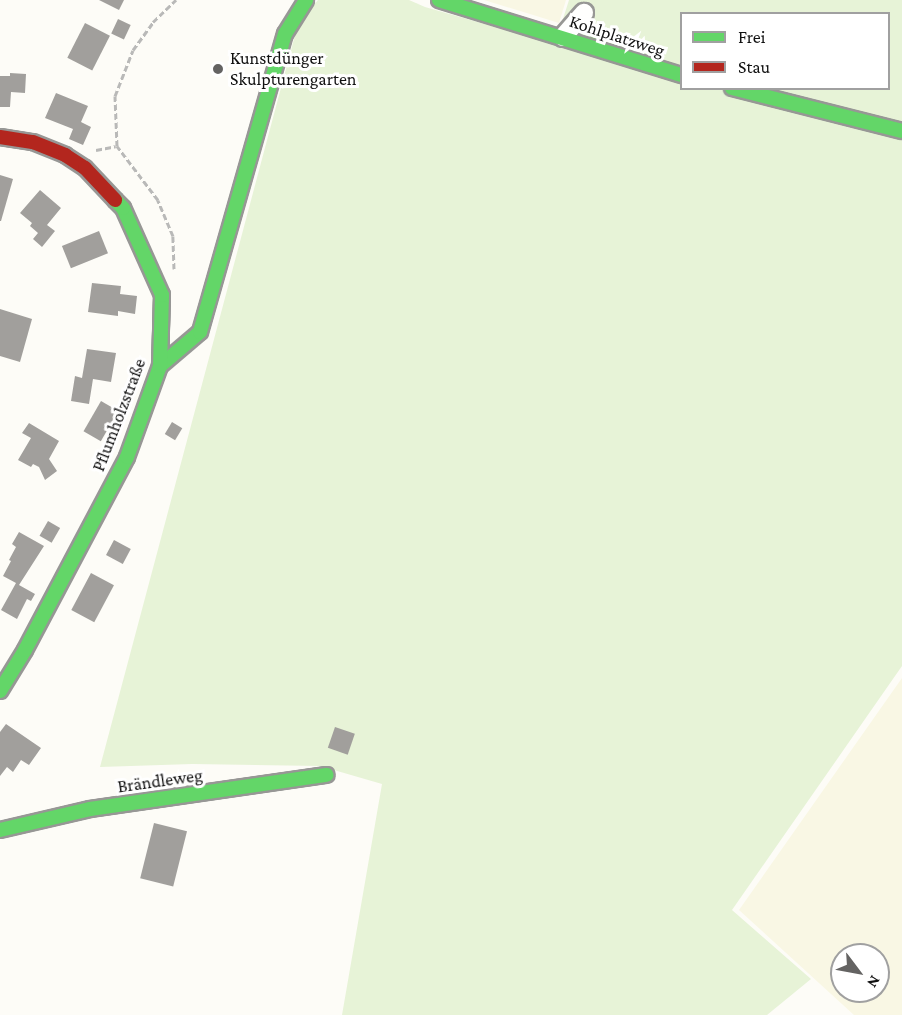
<!DOCTYPE html>
<meta charset="utf-8">
<style>
body{margin:0}
#map{position:relative;width:902px;height:1015px;overflow:hidden;background:#fdfcf7;font-family:"Crimson Pro",serif}
div>[style]{position:absolute}
[style*='--x']{left:calc(var(--x)*1px);top:calc(var(--y)*1px);width:calc(var(--w)*1px);rotate:calc(var(--a)*1deg)}
.farmland>*{inset:0;background:#f9f7e4}
.green>*{inset:0;background:#e7f3d7}
.building>*{inset:0;background:#a19f9c;transform-origin:0 0}
.path>*{height:3px;margin-top:-1.5px;transform-origin:0;background:repeating-linear-gradient(90deg,#b9b9b8 0 6px,transparent 0 9px)}
.roads{filter:drop-shadow(2px 0 #979795) drop-shadow(-2px 0 #979795) drop-shadow(0 2px #979795) drop-shadow(0 -2px #979795)}
.street>*{height:18px;margin:-9px;padding:0 9px;transform-origin:9px;border-radius:9px;background:#fffffe}
.fast>*{height:14px;margin:-7px;padding:0 7px;transform-origin:7px;border-radius:7px;background:#63d668}
.jam>*{height:14px;margin:-7px;padding:0 7px;transform-origin:7px;border-radius:7px;background:#b3261e}
.trees>*{width:14px;height:14px;margin:-7px;border-radius:50%;background:#8cac80}
.dots>*{width:16px;height:16px;translate:-50% -50%;box-sizing:border-box;border:3px solid #fff;border-radius:50%}
span{translate:-50% -50%;white-space:nowrap;text-align:center;line-height:1.15;-webkit-text-stroke:6px #fff;paint-order:stroke}
.street-label{font-size:18px;color:#111}
.poi-label{font-size:18px;color:#111}
.left{translate:0 -50%;text-align:left}
.legend{position:absolute;left:680px;top:12px;width:210px;height:78px;box-sizing:border-box;background:#fff;border:2px solid #a0a0a0;margin:0;padding:8px 10px;list-style:none;font-size:18px;color:#111}
.legend li{display:flex;align-items:center;gap:12px;height:30px}
.legend b{width:30px;border:2px solid #a0a0a0}
.north{position:absolute;left:830px;top:943px;width:60px;height:60px;box-sizing:border-box;background:#fff;border:2px solid #a0a0a0;border-radius:50%;rotate:122deg;font-size:16px;font-weight:700;line-height:24px;text-align:center;color:#111}
.north::after{content:'';display:block;margin:auto;width:21px;height:27px;background:#646362;clip-path:polygon(50% 0,100% 100%,50% 72%,0 100%)}
</style>
<div id="map">
<div class="farmland">
<i style="clip-path:polygon(484px 0,566px 0,559px 23px)"></i>
<i style="clip-path:polygon(evenodd,902px 678px,902px 1015px,854px 1015px,739px 910px,902px 678px,842px 955px,878px 955px,878px 991px,842px 991px,842px 955px)"></i>
</div>
<div class="green">
<i style="clip-path:polygon(evenodd,318px 0,409px 0,425px 7px,555px 44px,569px 0,902px 0,902px 666px,732px 910px,811px 979px,767px 1015px,342px 1015px,382px 784px,320px 766px,192px 764px,100px 767px,298px 24px,318px 0,682px 14px,888px 14px,888px 88px,682px 88px,682px 14px)"></i>
</div>
<div class="building">
<i style="clip-path:polygon(99px 0,124px 0,119px 10px)"></i>
<i style="left:118px;top:19px;width:14px;height:16px;rotate:25deg"></i>
<i style="left:85px;top:23px;width:28px;height:39px;rotate:27deg"></i>
<i style="clip-path:polygon(10px 73px,26px 74px,25px 93px,11px 92px,10px 107px,0 107px,0 76px,10px 76px)"></i>
<i style="clip-path:polygon(56px 93px,88px 106px,81px 122px,91px 127px,83px 145px,69px 139px,73px 129px,45px 118px)"></i>
<i style="clip-path:polygon(0 175px,13px 179px,1px 221px,0 221px)"></i>
<i style="clip-path:polygon(40px 190px,61px 208px,47px 225px,55px 231px,42px 247px,33px 239px,38px 233px,30px 226px,32px 223px,20px 213px)"></i>
<i style="left:99px;top:231px;width:24px;height:40px;rotate:68deg"></i>
<i style="clip-path:polygon(92px 283px,121px 286px,120px 294px,137px 296px,135px 314px,118px 311px,118px 316px,88px 312px)"></i>
<i style="clip-path:polygon(0 309px,32px 319px,20px 362px,0 356px)"></i>
<i style="clip-path:polygon(87px 349px,116px 353px,111px 382px,93px 379px,89px 404px,71px 401px,75px 376px,82px 378px)"></i>
<i style="left:101px;top:401px;width:20px;height:35px;rotate:30deg"></i>
<i style="left:172px;top:422px;width:12px;height:14px;rotate:31deg"></i>
<i style="clip-path:polygon(29px 423px,59px 441px,49px 459px,57px 471px,45px 480px,39px 467px,33px 464px,31px 467px,18px 460px,31px 438px,22px 433px)"></i>
<i style="left:48px;top:521px;width:14px;height:17px;rotate:30deg"></i>
<i style="clip-path:polygon(19px 532px,44px 546px,19px 585px,35px 594px,31px 601px,27px 599px,17px 619px,1px 610px,16px 583px,3px 576px,11px 561px,9px 560px,16px 547px,12px 544px)"></i>
<i style="left:114px;top:540px;width:19px;height:17px;rotate:28deg"></i>
<i style="left:91px;top:573px;width:26px;height:42px;rotate:28deg"></i>
<i style="clip-path:polygon(6px 724px,41px 748px,29px 765px,21px 760px,13px 772px,7px 767px,0 776px,0 732px)"></i>
<i style="left:335px;top:727px;width:21px;height:22px;rotate:19deg"></i>
<i style="left:154px;top:823px;width:34px;height:57px;rotate:14deg"></i>
</div>
<div class="path">
<i style="--x:96;--y:150;--w:20;--a:-11"></i>
<i style="--x:174;--y:269;--w:33;--a:-92"></i>
<i style="--x:173;--y:236;--w:39;--a:-113"></i>
<i style="--x:158;--y:200;--w:68;--a:-127.2"></i>
<i style="--x:117;--y:146;--w:50;--a:-92.3"></i>
<i style="--x:115;--y:96;--w:49;--a:-68.6"></i>
<i style="--x:133;--y:50;--w:34;--a:-54"></i>
<i style="--x:153;--y:22;--w:32;--a:-44"></i>
</div>
<div class="roads">
<div class="street">
<i style="--x:563;--y:37;--w:32;--a:-49"></i>
</div>
<div class="fast">
<i style="--x:439;--y:0;--w:254;--a:17.2"></i>
<i style="--x:732;--y:88;--w:175;--a:14.2"></i>
<i style="--x:160;--y:366;--w:52;--a:-40.4"></i>
<i style="--x:200;--y:332;--w:310;--a:-74.1"></i>
<i style="--x:285;--y:34;--w:40;--a:-58"></i>
<i style="--x:0;--y:691;--w:48;--a:-58.6"></i>
<i style="--x:25;--y:650;--w:218;--a:-62.1"></i>
<i style="--x:127;--y:457;--w:97;--a:-70.1"></i>
<i style="--x:160;--y:366;--w:71;--a:-88.4"></i>
<i style="--x:162;--y:295;--w:95;--a:-114.1"></i>
<i style="--x:123;--y:208;--w:11;--a:-135"></i>
<i style="--x:0;--y:830;--w:92;--a:-13.1"></i>
<i style="--x:90;--y:809;--w:239;--a:-8.2"></i>
</div>
<div class="jam">
<i style="--x:0;--y:137;--w:33;--a:9"></i>
<i style="--x:33;--y:142;--w:35;--a:22"></i>
<i style="--x:65;--y:155;--w:24;--a:33"></i>
<i style="--x:85;--y:168;--w:44;--a:46.8"></i>
</div>
</div>
<div class="trees">
<i style="left:595px;top:32px"></i>
</div>
<div class="dots">
<i style="left:218px;top:69px;background:#646362"></i>
</div>
<div class="street-label">
<span style="left:617px;top:36px;rotate:18deg">Kohlplatzweg</span>
<span style="left:119px;top:415px;rotate:-69deg">Pflumholzstraße</span>
<span style="left:160px;top:781px;rotate:-8deg">Brändleweg</span>
</div>
<div class="poi-label">
<span class="left" style="left:230px;top:69px">Kunstdünger<br>Skulpturengarten</span>
</div>
<ul class="legend">
<li><b style="height:8px;background:#63d668"></b>Frei</li>
<li><b style="height:8px;background:#b3261e"></b>Stau</li>
</ul>
<div class="north">N</div>
</div>
